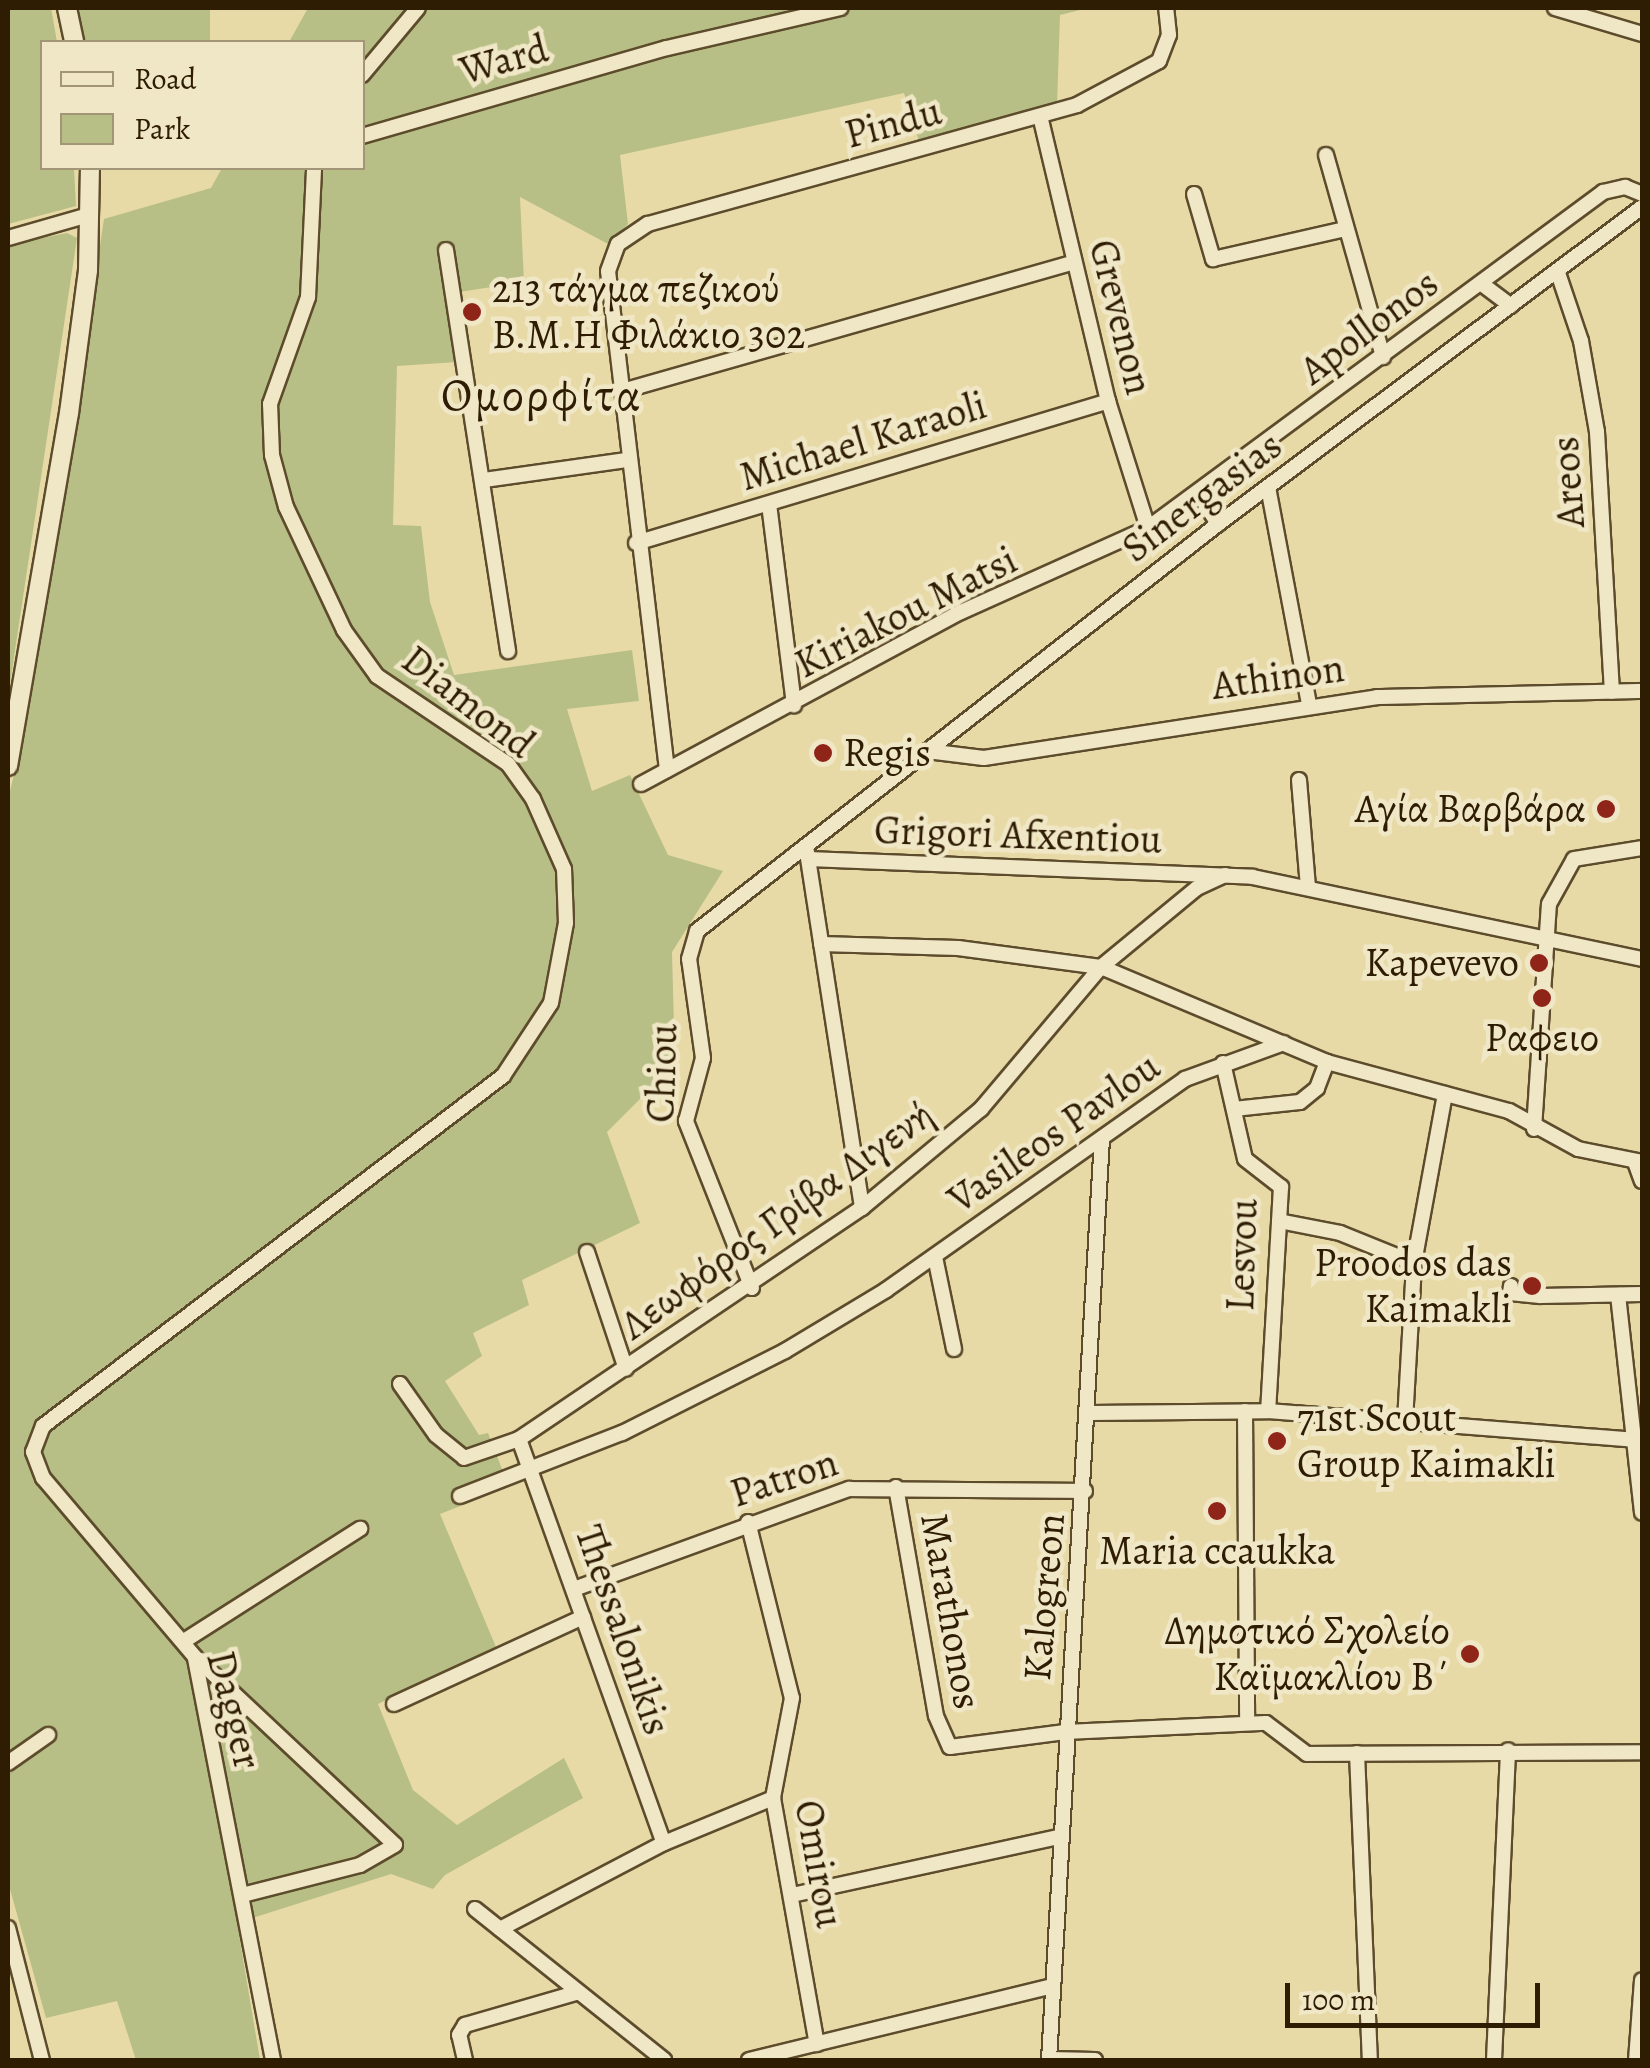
<!DOCTYPE html>
<meta charset="utf-8">
<style>
body{margin:0}
#map{position:relative;width:1650px;height:2068px;overflow:hidden;background:#e8daa7;font-family:Alegreya,serif}
div>[style]{position:absolute}
[style*='--x']{left:calc(var(--x)*1px);top:calc(var(--y)*1px);width:calc(var(--w)*1px);rotate:calc(var(--a)*1deg)}
.green>*{inset:0;background:#b7bf86;transform-origin:0 0}
.roads{filter:drop-shadow(2px 0 #5d4c2c) drop-shadow(-2px 0 #5d4c2c) drop-shadow(0 2px #5d4c2c) drop-shadow(0 -2px #5d4c2c)}
.minor>*{height:14px;margin:-7px;padding:0 7px;transform-origin:7px;border-radius:7px;background:#f0e7c6}
.tertiary>*{height:18px;margin:-9px;padding:0 9px;transform-origin:9px;border-radius:9px;background:#f0e7c6}
.dots>*{width:28px;height:28px;translate:-50% -50%;box-sizing:border-box;border:5px solid #f0e7c6;border-radius:50%}
span{translate:-50% -50%;white-space:nowrap;text-align:center;line-height:1.15;-webkit-text-stroke:9px #f0e7c6;paint-order:stroke}
.street-label{font-size:40px;color:#2f1d03}
.poi-label{font-size:40px;color:#2f1d03}
.left{translate:0 -50%;text-align:left}
.right{translate:-100% -50%;text-align:right}
.quarter-label{font-size:45px;color:#2f1d03;letter-spacing:2.5px}
.frame{position:absolute;inset:0;border:10px solid #2f1d03;pointer-events:none}
.legend{position:absolute;left:40px;top:40px;width:325px;height:130px;box-sizing:border-box;background:#f0e7c6;border:2px solid #a39678;margin:0;padding:12px 18px;list-style:none;font-size:30px;color:#2f1d03}
.legend li{display:flex;align-items:center;gap:20px;height:50px}
.legend b{width:50px;border:2px solid #a39678}
.scale{position:absolute;left:1285px;top:1983px;width:255px;height:45px;box-sizing:border-box;border:5px solid #2f1d03;border-top:0;padding-left:12px;font-size:30px;line-height:35px;white-space:nowrap;color:#2f1d03;-webkit-text-stroke:8px #f0e7c6;paint-order:stroke}
</style>
<div id="map">
<div class="green">
<i style="clip-path:polygon(8px 8px,51px 8px,57px 42px,42px 42px,42px 168px,74px 168px,76px 206px,8px 224px)"></i>
<i style="left:75px;top:8px;width:135px;height:35px"></i>
<i style="clip-path:polygon(308px 8px,1088px 8px,1060px 15px,1057px 106px,919px 141px,904px 93px,620px 155px,628px 224px,608px 244px,520px 197px,524px 282px,446px 294px,457px 362px,397px 366px,393px 525px,421px 526px,430px 602px,454px 675px,632px 650px,639px 701px,567px 709px,592px 791px,630px 775px,668px 855px,723px 871px,672px 952px,675px 1064px,607px 1132px,640px 1223px,522px 1280px,529px 1305px,473px 1333px,482px 1356px,445px 1381px,479px 1435px,488px 1433px,509px 1487px,440px 1514px,496px 1647px,378px 1704px,413px 1790px,457px 1825px,564px 1758px,583px 1798px,445px 1875px,433px 1889px,391px 1874px,237px 1923px,260px 2060px,136px 2060px,117px 2001px,46px 2018px,8px 1882px,8px 800px,30px 706px,104px 219px,211px 188px,222px 168px,362px 168px,362px 42px,289px 42px)"></i>
<i style="clip-path:polygon(67px 233px,77px 238px,8px 697px,8px 245px)"></i>
</div>
<div class="roads">
<div class="minor">
<i style="--x:1555;--y:8;--w:91;--a:16.6"></i>
<i style="--x:362;--y:75;--w:87;--a:-50.1"></i>
<i style="--x:1041;--y:120;--w:289;--a:76.6"></i>
<i style="--x:1108;--y:401;--w:133;--a:72.5"></i>
<i style="--x:362;--y:136;--w:317;--a:-16.1"></i>
<i style="--x:667;--y:48;--w:178;--a:-13"></i>
<i style="--x:1326;--y:155;--w:210;--a:74.2"></i>
<i style="--x:1194;--y:194;--w:68;--a:73.7"></i>
<i style="--x:1213;--y:259;--w:135;--a:-12.8"></i>
<i style="--x:8;--y:238;--w:84;--a:-15.9"></i>
<i style="--x:446;--y:250;--w:406;--a:81.2"></i>
<i style="--x:1558;--y:273;--w:72;--a:71.3"></i>
<i style="--x:1581;--y:341;--w:92;--a:80"></i>
<i style="--x:1597;--y:432;--w:260;--a:86.7"></i>
<i style="--x:1482;--y:284;--w:36;--a:37"></i>
<i style="--x:622;--y:391;--w:468;--a:-15.9"></i>
<i style="--x:484;--y:480;--w:144;--a:-8"></i>
<i style="--x:1268;--y:487;--w:220;--a:79.3"></i>
<i style="--x:1198;--y:493;--w:37;--a:57"></i>
<i style="--x:769;--y:504;--w:203;--a:82.9"></i>
<i style="--x:636;--y:543;--w:493;--a:-16.7"></i>
<i style="--x:927;--y:751;--w:57;--a:7"></i>
<i style="--x:984;--y:758;--w:398;--a:-8.8"></i>
<i style="--x:1377;--y:697;--w:265;--a:-1.3"></i>
<i style="--x:667;--y:770;--w:502;--a:-96.74"></i>
<i style="--x:608;--y:271;--w:29;--a:-70"></i>
<i style="--x:618;--y:244;--w:36;--a:-34"></i>
<i style="--x:648;--y:224;--w:445;--a:-15.5"></i>
<i style="--x:1077;--y:105;--w:93;--a:-28.2"></i>
<i style="--x:1159;--y:61;--w:28;--a:-69"></i>
<i style="--x:1169;--y:35;--w:27;--a:-96"></i>
<i style="--x:1299;--y:780;--w:107;--a:85.2"></i>
<i style="--x:641;--y:784;--w:363;--a:-28.3"></i>
<i style="--x:961;--y:612;--w:205;--a:-24.2"></i>
<i style="--x:1148;--y:528;--w:566;--a:-36.44"></i>
<i style="--x:1603;--y:192;--w:23;--a:-13"></i>
<i style="--x:1625;--y:187;--w:18;--a:22"></i>
<i style="--x:807;--y:852;--w:360;--a:81.2"></i>
<i style="--x:809;--y:859;--w:444;--a:2.3"></i>
<i style="--x:1253;--y:877;--w:398;--a:11.9"></i>
<i style="--x:821;--y:944;--w:137;--a:1.7"></i>
<i style="--x:958;--y:948;--w:144;--a:7.6"></i>
<i style="--x:1101;--y:967;--w:245;--a:22.8"></i>
<i style="--x:1327;--y:1062;--w:188;--a:15.1"></i>
<i style="--x:1509;--y:1111;--w:79;--a:28.8"></i>
<i style="--x:1578;--y:1149;--w:65;--a:11.5"></i>
<i style="--x:1223;--y:1063;--w:98;--a:77.1"></i>
<i style="--x:1245;--y:1159;--w:46;--a:37.9"></i>
<i style="--x:1281;--y:1187;--w:224;--a:93.3"></i>
<i style="--x:1234;--y:1109;--w:66;--a:-6.1"></i>
<i style="--x:1300;--y:1102;--w:22;--a:-39"></i>
<i style="--x:1317;--y:1088;--w:28;--a:-69"></i>
<i style="--x:1534;--y:1129;--w:225;--a:-86.2"></i>
<i style="--x:1549;--y:904;--w:51;--a:-60.9"></i>
<i style="--x:1574;--y:859;--w:69;--a:-9.2"></i>
<i style="--x:1635;--y:1162;--w:20;--a:70"></i>
<i style="--x:1279;--y:1221;--w:62;--a:11.1"></i>
<i style="--x:1340;--y:1233;--w:80;--a:22.1"></i>
<i style="--x:587;--y:1252;--w:123;--a:71.6"></i>
<i style="--x:935;--y:1257;--w:94;--a:78.3"></i>
<i style="--x:1511;--y:1286;--w:7;--a:98"></i>
<i style="--x:1510;--y:1293;--w:30;--a:6"></i>
<i style="--x:1540;--y:1296;--w:102;--a:-1.1"></i>
<i style="--x:752;--y:1288;--w:180;--a:-111.6"></i>
<i style="--x:686;--y:1121;--w:65;--a:-74.9"></i>
<i style="--x:703;--y:1058;--w:100;--a:-98"></i>
<i style="--x:689;--y:959;--w:29;--a:-74"></i>
<i style="--x:697;--y:931;--w:661;--a:-38"></i>
<i style="--x:1218;--y:524;--w:529;--a:-36.78"></i>
<i style="--x:1618;--y:1295;--w:219;--a:83.7"></i>
<i style="--x:400;--y:1384;--w:62;--a:54.8"></i>
<i style="--x:436;--y:1435;--w:36;--a:39"></i>
<i style="--x:464;--y:1458;--w:58;--a:-19.1"></i>
<i style="--x:519;--y:1439;--w:414;--a:-34"></i>
<i style="--x:862;--y:1208;--w:155;--a:-39.8"></i>
<i style="--x:981;--y:1109;--w:186;--a:-49.8"></i>
<i style="--x:1101;--y:967;--w:124;--a:-39.5"></i>
<i style="--x:1197;--y:888;--w:31;--a:-25"></i>
<i style="--x:1245;--y:1411;--w:311;--a:89.6"></i>
<i style="--x:1091;--y:1413;--w:177;--a:-0.6"></i>
<i style="--x:1268;--y:1411;--w:367;--a:4.5"></i>
<i style="--x:1405;--y:1421;--w:158;--a:-86.7"></i>
<i style="--x:1414;--y:1263;--w:172;--a:-79.6"></i>
<i style="--x:519;--y:1439;--w:429;--a:70.3"></i>
<i style="--x:896;--y:1487;--w:232;--a:80.1"></i>
<i style="--x:936;--y:1716;--w:34;--a:66"></i>
<i style="--x:950;--y:1747;--w:116;--a:-7.4"></i>
<i style="--x:1065;--y:1732;--w:201;--a:-2.6"></i>
<i style="--x:1266;--y:1723;--w:51;--a:37.1"></i>
<i style="--x:1307;--y:1754;--w:335;--a:-0.3"></i>
<i style="--x:460;--y:1496;--w:174;--a:-21.3"></i>
<i style="--x:622;--y:1433;--w:182;--a:-26.7"></i>
<i style="--x:785;--y:1351;--w:118;--a:-31.1"></i>
<i style="--x:886;--y:1290;--w:366;--a:-35.2"></i>
<i style="--x:1185;--y:1079;--w:105;--a:-20"></i>
<i style="--x:748;--y:1522;--w:181;--a:76"></i>
<i style="--x:792;--y:1698;--w:102;--a:100.8"></i>
<i style="--x:773;--y:1798;--w:250;--a:79.9"></i>
<i style="--x:574;--y:1589;--w:293;--a:-20"></i>
<i style="--x:849;--y:1489;--w:236;--a:0.5"></i>
<i style="--x:184;--y:1641;--w:209;--a:-32.5"></i>
<i style="--x:195;--y:1657;--w:274;--a:43.2"></i>
<i style="--x:395;--y:1845;--w:40;--a:150.3"></i>
<i style="--x:360;--y:1865;--w:122;--a:165.7"></i>
<i style="--x:394;--y:1704;--w:208;--a:-24.7"></i>
<i style="--x:1357;--y:1753;--w:307;--a:87.6"></i>
<i style="--x:8;--y:1763;--w:49;--a:-35"></i>
<i style="--x:792;--y:1895;--w:272;--a:-12.3"></i>
<i style="--x:475;--y:1909;--w:242;--a:38.6"></i>
<i style="--x:8;--y:1928;--w:136;--a:75.6"></i>
<i style="--x:500;--y:1929;--w:185;--a:-27.7"></i>
<i style="--x:664;--y:1843;--w:118;--a:-22.4"></i>
<i style="--x:1050;--y:2059;--w:45;--a:1.3"></i>
<i style="--x:273;--y:2060;--w:410;--a:-101"></i>
<i style="--x:195;--y:1657;--w:235;--a:-130.3"></i>
<i style="--x:43;--y:1478;--w:28;--a:-111"></i>
<i style="--x:33;--y:1452;--w:28;--a:-69"></i>
<i style="--x:43;--y:1426;--w:578;--a:-37.27"></i>
<i style="--x:503;--y:1076;--w:87;--a:-56.7"></i>
<i style="--x:551;--y:1003;--w:81;--a:-79.4"></i>
<i style="--x:566;--y:923;--w:54;--a:-92.1"></i>
<i style="--x:564;--y:869;--w:77;--a:-113.9"></i>
<i style="--x:533;--y:799;--w:43;--a:-125.5"></i>
<i style="--x:508;--y:764;--w:158;--a:-146.1"></i>
<i style="--x:377;--y:676;--w:57;--a:-125.7"></i>
<i style="--x:344;--y:630;--w:136;--a:-115.2"></i>
<i style="--x:286;--y:507;--w:54;--a:-105.1"></i>
<i style="--x:272;--y:455;--w:51;--a:-92.2"></i>
<i style="--x:270;--y:404;--w:114;--a:-70.4"></i>
<i style="--x:308;--y:297;--w:129;--a:-87.3"></i>
<i style="--x:465;--y:2060;--w:26;--a:-103"></i>
<i style="--x:459;--y:2035;--w:12;--a:-59"></i>
<i style="--x:465;--y:2025;--w:116;--a:-16.1"></i>
<i style="--x:749;--y:2060;--w:312;--a:-13.7"></i>
<i style="--x:1049;--y:2060;--w:923;--a:-86.71"></i>
<i style="--x:1494;--y:2060;--w:310;--a:-87.4"></i>
<i style="--x:1636;--y:2060;--w:80;--a:-85.7"></i>
</div>
<div class="tertiary">
<i style="--x:67;--y:8;--w:35;--a:78"></i>
<i style="--x:8;--y:766;--w:358;--a:-80.2"></i>
<i style="--x:69;--y:413;--w:144;--a:-82.4"></i>
<i style="--x:88;--y:270;--w:102;--a:-88.9"></i>
</div>
</div>
<div class="dots">
<i style="left:472px;top:312px;background:#8f2418"></i>
<i style="left:823px;top:753px;background:#8f2418"></i>
<i style="left:1606px;top:809px;background:#8f2418"></i>
<i style="left:1539px;top:963px;background:#8f2418"></i>
<i style="left:1542px;top:998px;background:#8f2418"></i>
<i style="left:1532px;top:1286px;background:#8f2418"></i>
<i style="left:1277px;top:1441px;background:#8f2418"></i>
<i style="left:1217px;top:1511px;background:#8f2418"></i>
<i style="left:1470px;top:1654px;background:#8f2418"></i>
</div>
<div class="street-label">
<span style="left:504px;top:60px;rotate:-16deg">Ward</span>
<span style="left:893px;top:123px;rotate:-15deg">Pindu</span>
<span style="left:1121px;top:317px;rotate:76deg">Grevenon</span>
<span style="left:1369px;top:327px;rotate:-37deg">Apollonos</span>
<span style="left:863px;top:441px;rotate:-17deg">Michael Karaoli</span>
<span style="left:1568px;top:482px;rotate:-94deg">Areos</span>
<span style="left:1202px;top:497px;rotate:-37deg">Sinergasias</span>
<span style="left:906px;top:612px;rotate:-27deg">Kiriakou Matsi</span>
<span style="left:1278px;top:677px;rotate:-8deg">Athinon</span>
<span style="left:468px;top:702px;rotate:38deg">Diamond</span>
<span style="left:1018px;top:835px;rotate:2deg">Grigori Afxentiou</span>
<span style="left:662px;top:1073px;rotate:-88deg">Chiou</span>
<span style="left:1054px;top:1133px;rotate:-35deg">Vasileos Pavlou</span>
<span style="left:777px;top:1220px;rotate:-36deg">Λεωφόρος Γρίβα Διγενή</span>
<span style="left:1242px;top:1255px;rotate:-88deg">Lesvou</span>
<span style="left:784px;top:1478px;rotate:-18deg">Patron</span>
<span style="left:1044px;top:1597px;rotate:-85deg">Kalogreon</span>
<span style="left:951px;top:1611px;rotate:80deg">Marathonos</span>
<span style="left:623px;top:1630px;rotate:71deg">Thessalonikis</span>
<span style="left:234px;top:1710px;rotate:76deg">Dagger</span>
<span style="left:819px;top:1864px;rotate:80deg">Omirou</span>
</div>
<div class="poi-label">
<span class="left" style="left:492px;top:312px">213 τάγμα πεζικού<br>B.M.H Φιλάκιο 302</span>
<span class="left" style="left:843px;top:753px">Regis</span>
<span class="right" style="left:1586px;top:809px">Αγία Βαρβάρα</span>
<span class="right" style="left:1519px;top:963px">Kapevevo</span>
<span style="left:1542px;top:1038px">Ραφειο</span>
<span class="right" style="left:1512px;top:1286px">Proodos das<br>Kaimakli</span>
<span class="left" style="left:1297px;top:1441px">71st Scout<br>Group Kaimakli</span>
<span style="left:1217px;top:1551px">Maria ccaukka</span>
<span class="right" style="left:1450px;top:1654px">Δημοτικό Σχολείο<br>Καϊμακλίου Β΄</span>
</div>
<div class="quarter-label">
<span style="left:542px;top:396px">Ομορφίτα</span>
</div>
<div class="frame"></div>
<ul class="legend">
<li><b style="height:12px;background:#f0e7c6"></b>Road</li>
<li><b style="height:28px;background:#b7bf86"></b>Park</li>
</ul>
<div class="scale">100 m</div>
</div>
